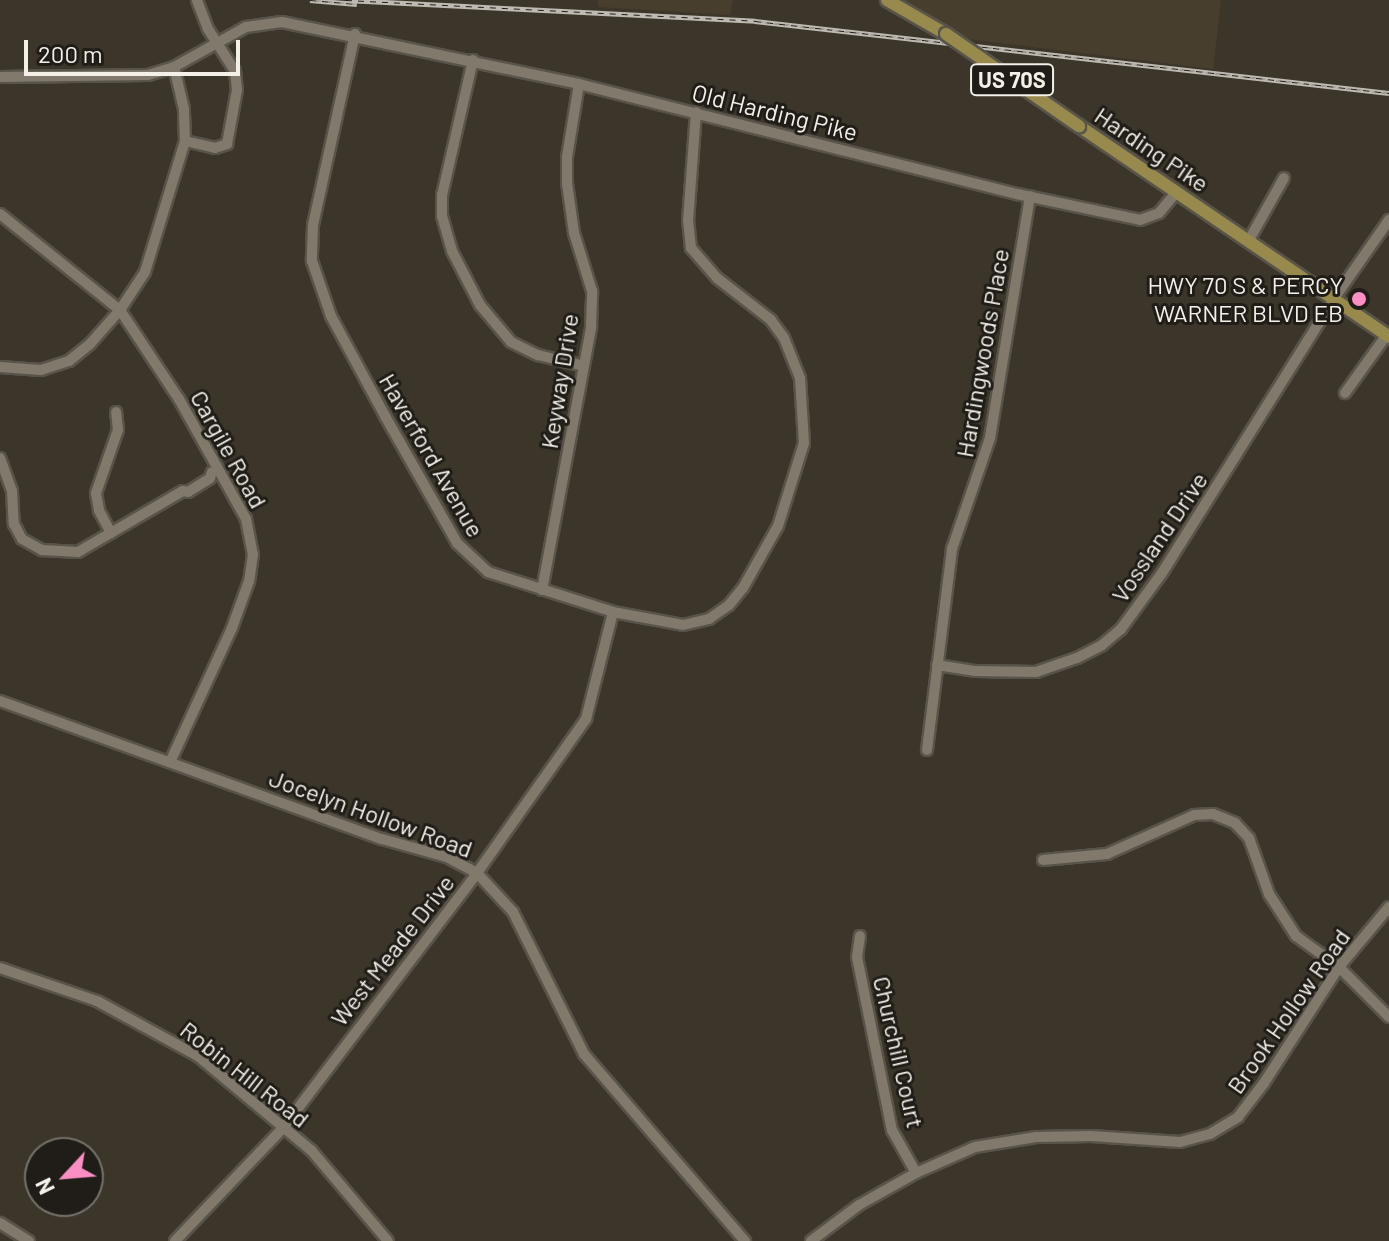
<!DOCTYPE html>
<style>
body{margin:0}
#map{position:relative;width:1389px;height:1241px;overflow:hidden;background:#3c352a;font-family:Barlow,sans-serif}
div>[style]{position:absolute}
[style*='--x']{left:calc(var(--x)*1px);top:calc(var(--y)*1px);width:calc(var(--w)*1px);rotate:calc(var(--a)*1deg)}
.built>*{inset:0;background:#483e2d}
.roads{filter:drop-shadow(2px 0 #59544a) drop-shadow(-2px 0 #59544a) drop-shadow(0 2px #59544a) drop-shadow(0 -2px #59544a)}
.minor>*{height:10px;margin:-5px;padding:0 5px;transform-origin:5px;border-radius:5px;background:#80796c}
.major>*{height:12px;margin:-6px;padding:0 6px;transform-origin:6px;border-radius:6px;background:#978a4c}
.rail>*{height:5px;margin-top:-2.5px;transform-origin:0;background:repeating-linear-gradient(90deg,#201d18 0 6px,#beb9b1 0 12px);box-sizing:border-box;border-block:2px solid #beb9b1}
.bridges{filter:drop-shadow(2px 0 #59544a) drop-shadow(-2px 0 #59544a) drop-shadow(0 2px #59544a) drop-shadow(0 -2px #59544a)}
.major-bridge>*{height:12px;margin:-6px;padding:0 6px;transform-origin:6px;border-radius:6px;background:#978a4c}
.dots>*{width:22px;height:22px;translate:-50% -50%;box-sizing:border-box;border:4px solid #201d18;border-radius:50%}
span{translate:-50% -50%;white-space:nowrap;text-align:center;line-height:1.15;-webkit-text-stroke:6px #201d18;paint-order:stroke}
.shield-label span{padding:2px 6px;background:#201d18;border:2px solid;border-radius:6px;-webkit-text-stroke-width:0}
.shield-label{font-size:22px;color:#f4f0e8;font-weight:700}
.street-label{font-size:24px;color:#f4f0e8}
.poi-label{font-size:24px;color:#f4f0e8}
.right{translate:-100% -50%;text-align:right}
.north{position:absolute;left:24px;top:1137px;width:80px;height:80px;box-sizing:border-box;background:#201d18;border:2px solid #75716b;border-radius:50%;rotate:244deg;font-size:22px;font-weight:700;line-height:32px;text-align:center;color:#f4f0e8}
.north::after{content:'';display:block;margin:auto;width:28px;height:36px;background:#fb8fc4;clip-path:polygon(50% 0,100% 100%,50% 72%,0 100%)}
.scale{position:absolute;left:24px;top:40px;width:216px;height:36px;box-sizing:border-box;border:4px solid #f4f0e8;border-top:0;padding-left:10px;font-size:24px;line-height:28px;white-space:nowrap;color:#f4f0e8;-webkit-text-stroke:6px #201d18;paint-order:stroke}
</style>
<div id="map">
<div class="built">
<i style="clip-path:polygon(598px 0,733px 0,730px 15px,598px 7px)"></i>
<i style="clip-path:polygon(899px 0,1221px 0,1213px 69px,967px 39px)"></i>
</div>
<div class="roads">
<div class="minor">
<i style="--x:355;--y:34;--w:196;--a:102.4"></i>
<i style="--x:313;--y:225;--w:36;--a:92"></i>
<i style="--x:312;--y:261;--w:58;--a:70.9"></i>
<i style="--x:331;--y:316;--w:114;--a:61.6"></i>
<i style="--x:385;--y:416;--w:146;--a:60.4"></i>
<i style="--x:457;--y:543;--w:42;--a:43.1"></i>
<i style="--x:488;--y:572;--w:131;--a:17.7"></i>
<i style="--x:613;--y:612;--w:71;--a:10.5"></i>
<i style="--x:683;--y:625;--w:27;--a:-13"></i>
<i style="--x:709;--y:619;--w:24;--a:-35"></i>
<i style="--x:729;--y:605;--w:22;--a:-51"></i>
<i style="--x:743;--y:588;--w:71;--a:-60.6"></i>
<i style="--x:778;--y:526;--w:87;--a:-72.6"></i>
<i style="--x:804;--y:443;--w:65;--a:-93.5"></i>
<i style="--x:800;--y:378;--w:43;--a:-111.8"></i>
<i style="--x:784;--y:338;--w:22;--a:-126"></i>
<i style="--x:771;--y:320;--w:68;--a:-142.1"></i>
<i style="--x:717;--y:278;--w:40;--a:-131"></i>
<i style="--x:691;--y:248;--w:27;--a:-96"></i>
<i style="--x:688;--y:221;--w:109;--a:-85.8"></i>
<i style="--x:473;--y:60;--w:139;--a:102.9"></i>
<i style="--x:442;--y:195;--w:21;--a:90"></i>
<i style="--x:442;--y:216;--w:36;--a:74"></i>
<i style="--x:452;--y:251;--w:61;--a:62.6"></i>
<i style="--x:480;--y:305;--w:48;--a:50"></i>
<i style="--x:511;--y:342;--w:30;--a:26"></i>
<i style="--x:538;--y:355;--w:47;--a:13.4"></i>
<i style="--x:0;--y:77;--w:148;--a:-0.8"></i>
<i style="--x:148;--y:75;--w:27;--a:-17"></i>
<i style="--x:174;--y:67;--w:82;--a:-29.1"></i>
<i style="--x:246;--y:27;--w:36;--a:-8"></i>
<i style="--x:282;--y:22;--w:303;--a:11.8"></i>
<i style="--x:579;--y:84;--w:452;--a:14.1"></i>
<i style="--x:1017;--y:194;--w:126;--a:11.9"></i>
<i style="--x:1140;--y:220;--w:20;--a:-20"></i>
<i style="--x:1159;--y:213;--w:26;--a:-50"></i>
<i style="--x:185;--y:141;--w:31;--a:13"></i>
<i style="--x:215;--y:148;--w:13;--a:-18"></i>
<i style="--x:227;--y:144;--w:55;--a:-79.5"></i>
<i style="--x:237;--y:90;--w:19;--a:-96"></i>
<i style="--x:235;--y:71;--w:50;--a:-122.7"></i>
<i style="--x:208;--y:29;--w:31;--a:-111"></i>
<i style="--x:0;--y:214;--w:154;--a:38.7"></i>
<i style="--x:120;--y:310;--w:107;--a:56.5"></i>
<i style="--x:179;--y:399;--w:137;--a:60.8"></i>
<i style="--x:246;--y:519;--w:36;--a:79"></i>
<i style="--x:253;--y:554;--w:27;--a:98"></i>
<i style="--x:249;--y:581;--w:50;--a:109.9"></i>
<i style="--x:232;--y:628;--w:145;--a:114.8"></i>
<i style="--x:1249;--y:240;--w:71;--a:-60.6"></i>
<i style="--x:0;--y:367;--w:41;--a:4.2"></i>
<i style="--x:41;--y:370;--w:29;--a:-18"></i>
<i style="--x:69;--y:361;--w:27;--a:-39"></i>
<i style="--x:90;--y:344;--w:45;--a:-48.6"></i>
<i style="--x:120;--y:310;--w:45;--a:-56.7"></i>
<i style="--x:145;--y:272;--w:137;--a:-73"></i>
<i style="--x:185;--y:141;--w:32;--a:-92"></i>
<i style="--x:184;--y:109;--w:43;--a:-103.4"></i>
<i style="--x:1345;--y:393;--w:70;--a:-54.3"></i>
<i style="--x:0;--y:458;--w:35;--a:70"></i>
<i style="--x:12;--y:491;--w:33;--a:87"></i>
<i style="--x:14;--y:524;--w:17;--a:62"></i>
<i style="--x:22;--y:539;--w:23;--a:29"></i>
<i style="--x:42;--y:550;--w:36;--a:3"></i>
<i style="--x:78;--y:552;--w:121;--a:-30.2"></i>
<i style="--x:183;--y:491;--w:5;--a:11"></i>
<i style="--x:188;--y:492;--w:26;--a:-32"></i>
<i style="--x:210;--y:478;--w:6;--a:-72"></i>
<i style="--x:111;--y:533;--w:26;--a:-118"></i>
<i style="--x:99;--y:510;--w:17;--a:-100"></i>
<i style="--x:96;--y:493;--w:67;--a:-70.8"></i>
<i style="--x:118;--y:430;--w:18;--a:-96"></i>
<i style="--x:542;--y:590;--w:268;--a:-79.4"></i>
<i style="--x:591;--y:327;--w:36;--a:-88"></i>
<i style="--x:592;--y:291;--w:61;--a:-107.2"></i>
<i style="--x:574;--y:233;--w:50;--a:-98"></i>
<i style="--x:567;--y:183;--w:26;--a:-90"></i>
<i style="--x:567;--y:157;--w:74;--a:-80.7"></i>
<i style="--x:937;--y:665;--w:39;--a:9"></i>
<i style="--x:976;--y:671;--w:60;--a:1"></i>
<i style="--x:1036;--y:672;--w:43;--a:-18.9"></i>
<i style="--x:1077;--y:658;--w:28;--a:-27"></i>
<i style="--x:1102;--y:645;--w:25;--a:-40"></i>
<i style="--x:1121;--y:629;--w:69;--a:-53.8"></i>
<i style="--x:1162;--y:573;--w:322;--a:-57.9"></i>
<i style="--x:1333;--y:300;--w:98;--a:-55"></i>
<i style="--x:0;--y:701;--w:406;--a:19.9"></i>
<i style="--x:382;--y:839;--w:67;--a:15.5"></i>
<i style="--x:447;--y:857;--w:34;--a:28"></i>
<i style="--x:477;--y:873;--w:53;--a:47.3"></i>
<i style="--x:513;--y:912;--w:159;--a:63.4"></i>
<i style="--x:584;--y:1054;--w:247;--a:49.3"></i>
<i style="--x:927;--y:750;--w:203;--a:-82.9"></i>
<i style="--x:952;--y:549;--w:117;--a:-71.1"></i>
<i style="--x:990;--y:438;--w:245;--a:-80.6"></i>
<i style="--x:1043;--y:860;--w:64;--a:-5.4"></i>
<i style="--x:1107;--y:854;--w:95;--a:-24.1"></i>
<i style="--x:1194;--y:815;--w:19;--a:-3"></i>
<i style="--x:1213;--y:814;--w:24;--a:22"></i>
<i style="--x:1235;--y:823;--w:21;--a:47"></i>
<i style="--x:1249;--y:838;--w:59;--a:70.3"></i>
<i style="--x:1269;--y:894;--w:50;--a:57.3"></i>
<i style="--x:1296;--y:936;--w:53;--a:35.8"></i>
<i style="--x:1339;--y:967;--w:71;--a:45"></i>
<i style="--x:860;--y:936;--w:21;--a:98"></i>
<i style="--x:857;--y:957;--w:177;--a:78.6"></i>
<i style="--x:892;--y:1130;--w:49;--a:60.8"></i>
<i style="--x:0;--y:968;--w:102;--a:18.8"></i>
<i style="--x:97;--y:1001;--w:115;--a:28.6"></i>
<i style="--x:198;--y:1056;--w:147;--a:39.8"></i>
<i style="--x:311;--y:1150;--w:119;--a:49.8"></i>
<i style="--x:0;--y:1223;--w:34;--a:32"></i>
<i style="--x:175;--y:1241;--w:156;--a:-46.3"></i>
<i style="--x:283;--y:1128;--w:320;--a:-52.7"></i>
<i style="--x:477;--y:873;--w:189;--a:-54.7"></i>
<i style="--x:586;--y:719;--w:110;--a:-75.8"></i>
<i style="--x:811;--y:1241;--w:60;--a:-36.9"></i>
<i style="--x:859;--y:1205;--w:65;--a:-29.3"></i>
<i style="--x:916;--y:1173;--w:64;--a:-23.8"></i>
<i style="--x:975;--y:1147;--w:62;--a:-9.3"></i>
<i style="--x:1036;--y:1137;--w:55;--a:-1"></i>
<i style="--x:1091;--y:1136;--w:89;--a:3.9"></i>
<i style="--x:1180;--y:1142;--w:31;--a:-15"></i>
<i style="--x:1210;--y:1134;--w:33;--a:-31"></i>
<i style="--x:1238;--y:1117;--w:43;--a:-52.6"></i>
<i style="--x:1264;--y:1083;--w:138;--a:-57.1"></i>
<i style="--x:1339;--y:967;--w:78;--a:-50.2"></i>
</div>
<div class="major">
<i style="--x:887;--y:0;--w:68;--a:30"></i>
<i style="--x:1079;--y:126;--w:375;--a:34.2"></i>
</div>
</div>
<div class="rail">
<i style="--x:310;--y:0;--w:47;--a:4.9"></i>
<i style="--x:346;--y:0;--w:410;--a:2.9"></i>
<i style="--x:755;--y:21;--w:638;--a:6.48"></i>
</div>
<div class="bridges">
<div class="major-bridge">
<i style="--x:946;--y:34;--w:162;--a:34.7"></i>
</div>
</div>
<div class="dots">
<i style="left:1359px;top:299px;background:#fb8fc4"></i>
</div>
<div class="shield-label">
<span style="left:1012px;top:80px">US 70S</span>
</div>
<div class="street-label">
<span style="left:775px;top:112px;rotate:14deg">Old Harding Pike</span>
<span style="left:1152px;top:149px;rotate:34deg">Harding Pike</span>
<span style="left:982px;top:353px;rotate:-80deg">Hardingwoods Place</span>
<span style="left:559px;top:381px;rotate:-81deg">Keyway Drive</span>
<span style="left:229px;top:449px;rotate:61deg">Cargile Road</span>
<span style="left:432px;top:455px;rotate:60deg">Haverford Avenue</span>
<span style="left:1159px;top:537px;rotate:-56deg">Vossland Drive</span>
<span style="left:371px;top:813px;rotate:20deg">Jocelyn Hollow Road</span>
<span style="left:392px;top:950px;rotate:-52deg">West Meade Drive</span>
<span style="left:1288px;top:1011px;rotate:-55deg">Brook Hollow Road</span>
<span style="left:899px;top:1052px;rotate:77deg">Churchill Court</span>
<span style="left:245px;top:1074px;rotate:38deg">Robin Hill Road</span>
</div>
<div class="poi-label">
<span class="right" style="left:1343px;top:299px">HWY 70 S &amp; PERCY<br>WARNER BLVD EB</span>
</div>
<div class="north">N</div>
<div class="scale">200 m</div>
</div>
